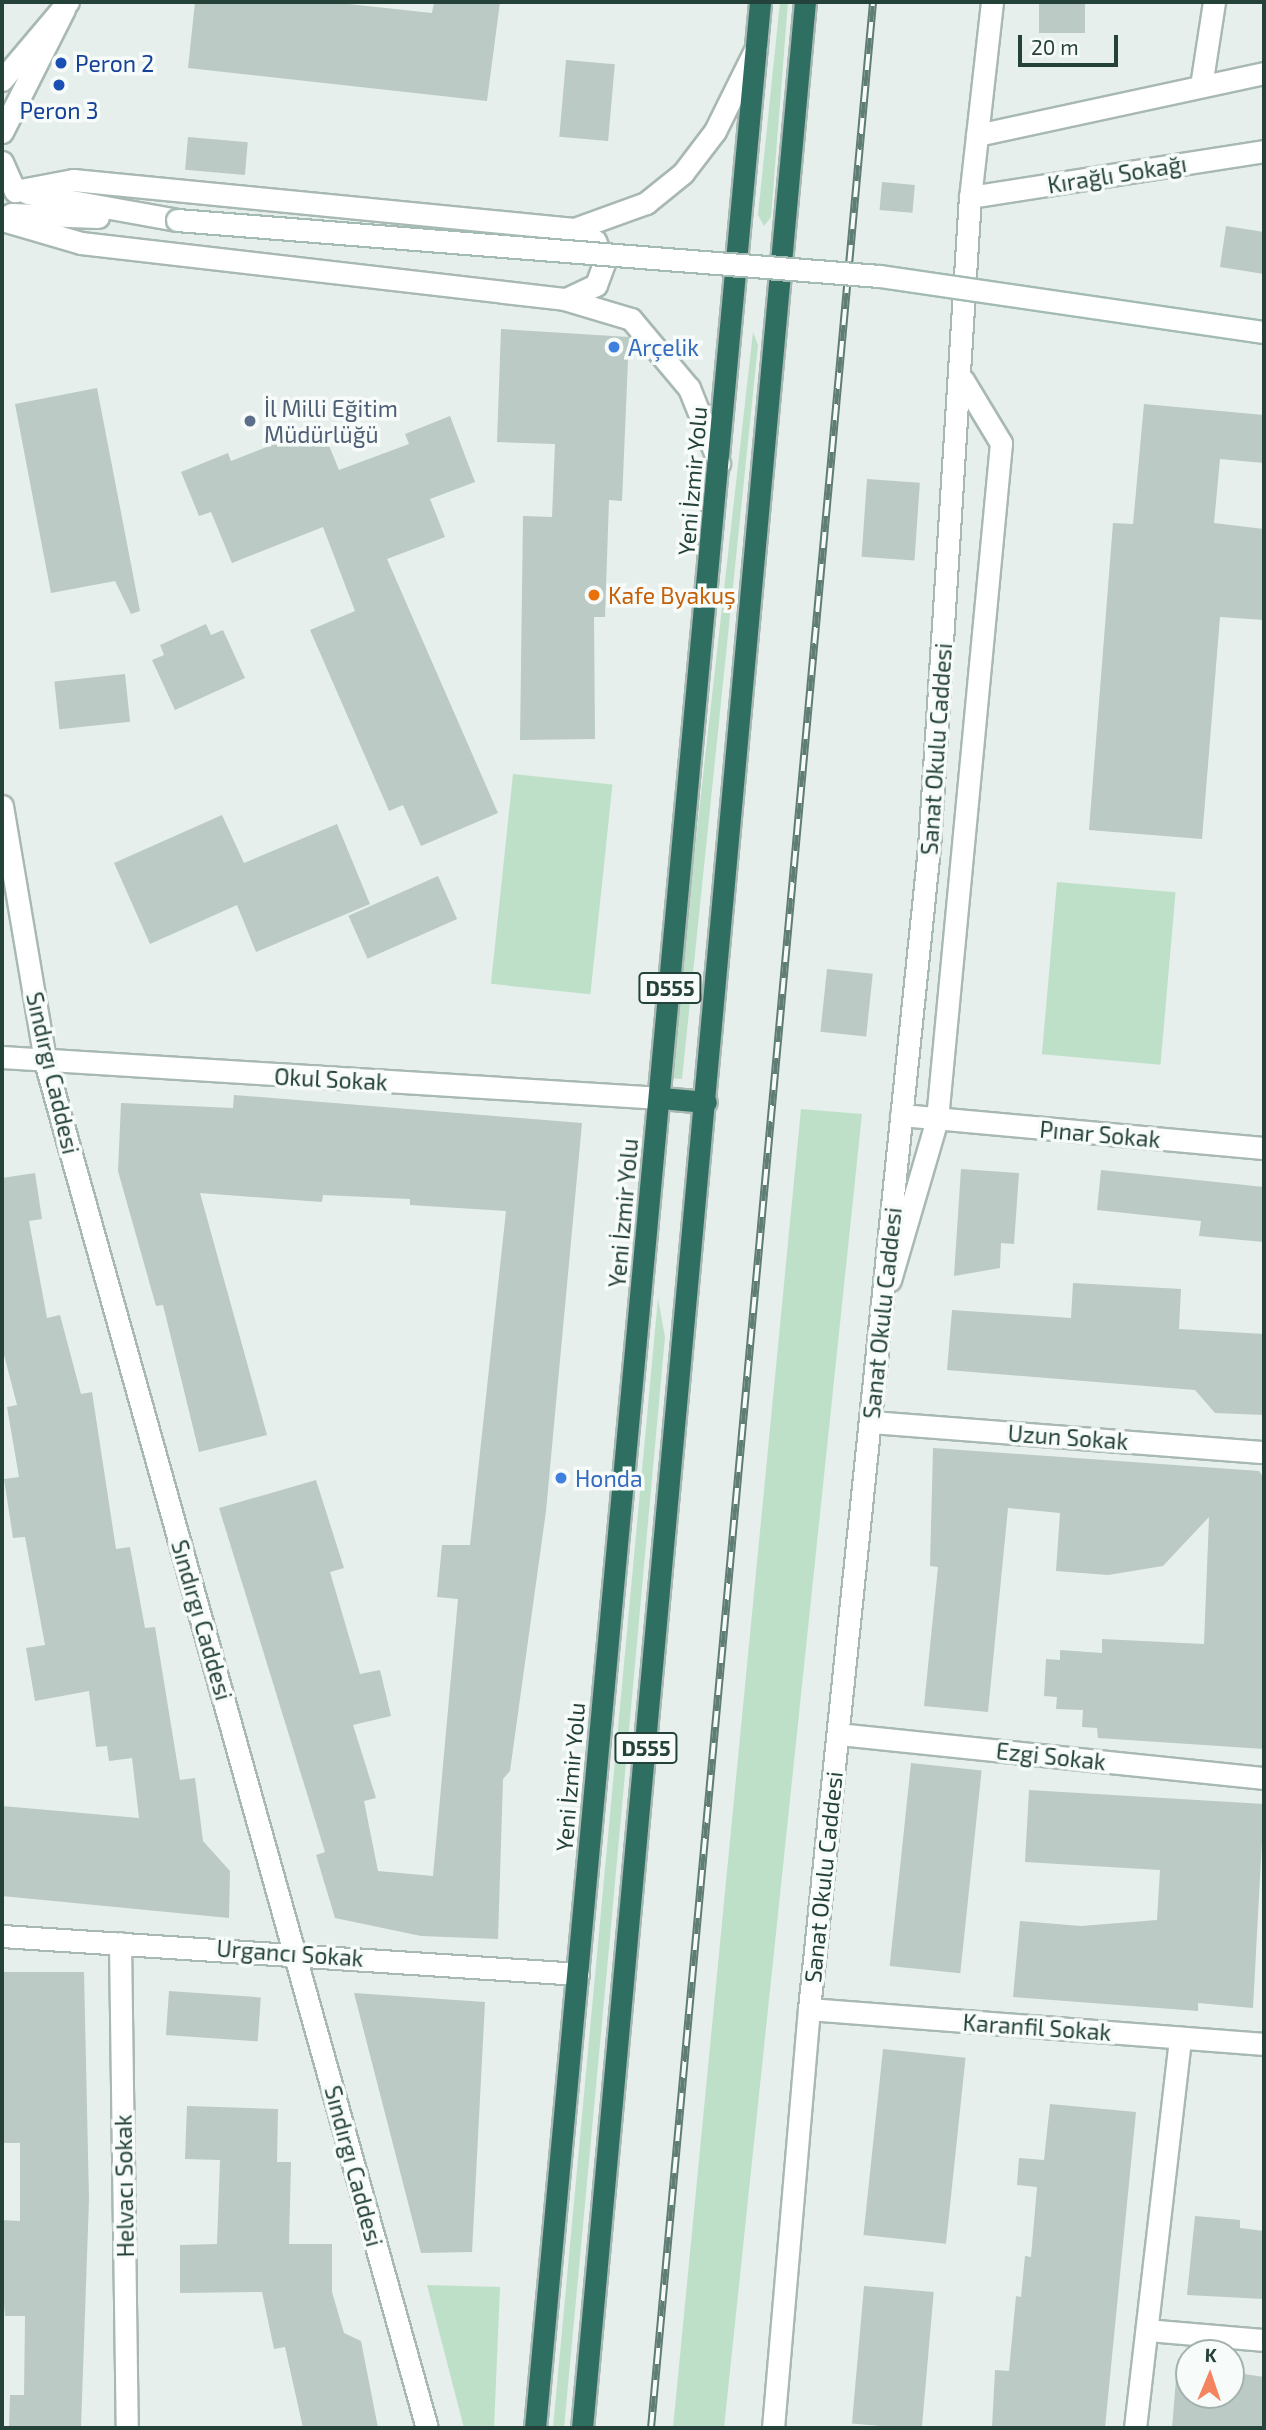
<!DOCTYPE html>
<meta charset="utf-8">
<style>
body{margin:0}
#map{position:relative;width:1266px;height:2430px;overflow:hidden;background:#e6efeb;font-family:"Exo 2",sans-serif}
div>[style]{position:absolute}
[style*='--x']{left:calc(var(--x)*1px);top:calc(var(--y)*1px);width:calc(var(--w)*1px);rotate:calc(var(--a)*1deg)}
.green>*{inset:0;background:#bfe0c8;transform-origin:0 0}
.building>*{inset:0;background:#bbcac4;transform-origin:0 0}
.roads{filter:drop-shadow(2px 0 #a8b8b2) drop-shadow(-2px 0 #a8b8b2) drop-shadow(0 2px #a8b8b2) drop-shadow(0 -2px #a8b8b2)}
.street>*{height:21px;margin:-10.5px;padding:0 10.5px;transform-origin:10.5px;border-radius:10.5px;background:#fff}
.secondary>*{height:21px;margin:-10.5px;padding:0 10.5px;transform-origin:10.5px;border-radius:10.5px;background:#fff}
.highway>*{height:21px;margin:-10.5px;padding:0 10.5px;transform-origin:10.5px;border-radius:10.5px;background:#2f6f62}
.rail>*{height:8px;margin-top:-4px;transform-origin:0;background:repeating-linear-gradient(90deg,#f7fbf9 0 16px,#5f7d75 0 32px);box-sizing:border-box;border-block:2px solid #5f7d75}
.bridges{filter:drop-shadow(2px 0 #a4bbb3) drop-shadow(-2px 0 #a4bbb3) drop-shadow(0 2px #a4bbb3) drop-shadow(0 -2px #a4bbb3)}
.secondary-bridge>*{height:21px;margin:-10.5px;padding:0 10.5px;transform-origin:10.5px;border-radius:10.5px;background:#fff}
.dots>*{width:19px;height:19px;translate:-50% -50%;box-sizing:border-box;border:4px solid #f7fbf9;border-radius:50%}
span{translate:-50% -50%;white-space:nowrap;text-align:center;line-height:1.15;-webkit-text-stroke:7px #f7fbf9;paint-order:stroke}
.shield-label span{padding:2px 5px;background:#f7fbf9;border:2px solid;border-radius:5px;-webkit-text-stroke-width:0}
.shield-label{font-size:21px;color:#24423a;font-weight:700}
.transit-label{font-size:23px;color:#164399}
.left{translate:0 -50%;text-align:left}
.street-label{font-size:23px;color:#24423a}
.shop-label{font-size:23px;color:#366cbe}
.service-label{font-size:23px;color:#4e5e75}
.food-label{font-size:23px;color:#c56008}
.frame{position:absolute;inset:0;border:4px solid #24423a;pointer-events:none}
.north{position:absolute;left:1175px;top:2339px;width:70px;height:70px;box-sizing:border-box;background:#f7fbf9;border:2px solid #a3b1ad;border-radius:50%;rotate:2deg;font-size:19px;font-weight:700;line-height:28px;text-align:center;color:#24423a}
.north::after{content:'';display:block;margin:auto;width:24px;height:32px;background:#f4845f;clip-path:polygon(50% 0,100% 100%,50% 72%,0 100%)}
.scale{position:absolute;left:1018px;top:35px;width:100px;height:32px;box-sizing:border-box;border:4px solid #24423a;border-top:0;padding-left:9px;font-size:21px;line-height:24px;white-space:nowrap;color:#24423a;-webkit-text-stroke:5px #f7fbf9;paint-order:stroke}
</style>
<div id="map">
<div class="green">
<i style="clip-path:polygon(780px 2px,788px 2px,771px 217px,764px 226px,758px 215px)"></i>
<i style="clip-path:polygon(753px 332px,758px 345px,682px 1079px,669px 1078px)"></i>
<i style="left:513px;top:774px;width:100px;height:211px;rotate:6deg"></i>
<i style="left:1057px;top:882px;width:119px;height:173px;rotate:5deg"></i>
<i style="clip-path:polygon(801px 1109px,862px 1114px,724px 2428px,673px 2428px)"></i>
<i style="clip-path:polygon(658px 1298px,665px 1337px,610px 1937px,564px 2428px,553px 2428px)"></i>
<i style="clip-path:polygon(427px 2285px,500px 2287px,494px 2428px,464px 2428px)"></i>
</div>
<div class="building">
<i style="clip-path:polygon(195px 2px,330px 2px,432px 13px,434px 2px,500px 2px,487px 101px,188px 68px)"></i>
<i style="left:1039px;top:2px;width:46px;height:31px"></i>
<i style="left:566px;top:60px;width:49px;height:77px;rotate:5deg"></i>
<i style="left:188px;top:137px;width:60px;height:33px;rotate:5deg"></i>
<i style="left:882px;top:182px;width:33px;height:28px;rotate:5deg"></i>
<i style="clip-path:polygon(1226px 226px,1264px 232px,1264px 274px,1220px 267px)"></i>
<i style="clip-path:polygon(501px 329px,629px 337px,622px 501px,609px 500px,605px 617px,594px 617px,595px 739px,520px 740px,523px 516px,552px 517px,555px 444px,497px 442px)"></i>
<i style="clip-path:polygon(97px 388px,140px 611px,131px 614px,115px 581px,51px 593px,15px 404px)"></i>
<i style="clip-path:polygon(1144px 404px,1264px 415px,1264px 463px,1220px 459px,1214px 523px,1264px 529px,1264px 620px,1220px 617px,1202px 839px,1089px 830px,1113px 523px,1133px 524px)"></i>
<i style="clip-path:polygon(450px 416px,475px 482px,430px 499px,445px 537px,387px 559px,498px 813px,421px 846px,403px 805px,389px 811px,310px 630px,355px 611px,323px 527px,232px 563px,211px 512px,199px 516px,181px 472px,228px 453px,231px 461px,321px 426px,339px 470px,409px 444px,405px 434px)"></i>
<i style="left:867px;top:479px;width:53px;height:78px;rotate:4deg"></i>
<i style="clip-path:polygon(206px 624px,211px 635px,223px 630px,245px 678px,175px 710px,152px 660px,164px 655px,160px 645px)"></i>
<i style="left:125px;top:674px;width:48px;height:71px;rotate:84deg"></i>
<i style="clip-path:polygon(222px 815px,244px 863px,337px 824px,370px 904px,256px 952px,237px 905px,150px 944px,114px 863px)"></i>
<i style="left:438px;top:876px;width:47px;height:98px;rotate:66deg"></i>
<i style="left:827px;top:969px;width:46px;height:63px;rotate:6deg"></i>
<i style="clip-path:polygon(234px 1095px,582px 1123px,546px 1511px,510px 1771px,503px 1779px,498px 1939px,421px 1936px,335px 1918px,316px 1855px,325px 1852px,219px 1508px,316px 1480px,344px 1568px,330px 1572px,360px 1674px,380px 1670px,391px 1716px,353px 1725px,376px 1798px,364px 1801px,378px 1871px,433px 1876px,458px 1599px,437px 1597px,442px 1545px,470px 1545px,506px 1211px,410px 1205px,410px 1199px,323px 1195px,322px 1202px,200px 1193px,267px 1435px,199px 1452px,163px 1305px,156px 1306px,118px 1171px,121px 1103px,233px 1108px)"></i>
<i style="clip-path:polygon(961px 1169px,1019px 1173px,1014px 1244px,1001px 1243px,1000px 1268px,954px 1276px)"></i>
<i style="clip-path:polygon(1101px 1170px,1264px 1187px,1264px 1242px,1199px 1236px,1201px 1221px,1097px 1210px)"></i>
<i style="clip-path:polygon(35px 1173px,42px 1219px,29px 1221px,47px 1318px,60px 1315px,81px 1394px,92px 1392px,116px 1549px,130px 1547px,145px 1628px,155px 1627px,180px 1780px,195px 1778px,203px 1841px,230px 1871px,229px 1918px,2px 1896px,2px 1806px,139px 1818px,132px 1758px,109px 1761px,107px 1746px,96px 1747px,89px 1691px,35px 1701px,26px 1648px,45px 1645px,25px 1537px,13px 1538px,4px 1479px,19px 1477px,7px 1407px,17px 1405px,2px 1347px,2px 1178px)"></i>
<i style="clip-path:polygon(1073px 1283px,1181px 1289px,1179px 1329px,1264px 1334px,1264px 1415px,1215px 1413px,1195px 1390px,947px 1370px,952px 1310px,1071px 1318px)"></i>
<i style="clip-path:polygon(933px 1448px,1259px 1471px,1264px 1478px,1264px 1749px,1098px 1738px,1097px 1728px,1082px 1727px,1083px 1710px,1056px 1709px,1057px 1697px,1044px 1696px,1046px 1659px,1060px 1660px,1060px 1650px,1102px 1653px,1102px 1639px,1204px 1644px,1209px 1517px,1163px 1566px,1108px 1575px,1056px 1571px,1060px 1513px,1008px 1508px,988px 1712px,924px 1706px,938px 1567px,930px 1566px)"></i>
<i style="left:911px;top:1763px;width:71px;height:204px;rotate:6deg"></i>
<i style="clip-path:polygon(1029px 1790px,1264px 1804px,1253px 2008px,1198px 2003px,1198px 2011px,1013px 1997px,1020px 1921px,1081px 1926px,1157px 1920px,1160px 1870px,1025px 1862px)"></i>
<i style="clip-path:polygon(2px 1972px,84px 1972px,89px 2199px,81px 2428px,9px 2428px,10px 2395px,24px 2395px,25px 2316px,5px 2316px,2px 2276px,2px 2220px,20px 2221px,20px 2143px,2px 2143px)"></i>
<i style="left:169px;top:1991px;width:92px;height:44px;rotate:4deg"></i>
<i style="clip-path:polygon(354px 1993px,485px 2002px,472px 2252px,421px 2253px)"></i>
<i style="left:883px;top:2049px;width:83px;height:187px;rotate:6deg"></i>
<i style="clip-path:polygon(1050px 2104px,1136px 2112px,1105px 2428px,992px 2428px,995px 2370px,1009px 2371px,1016px 2296px,1021px 2297px,1025px 2256px,1031px 2257px,1037px 2187px,1017px 2185px,1019px 2158px,1044px 2160px)"></i>
<i style="clip-path:polygon(187px 2106px,278px 2109px,277px 2162px,291px 2162px,289px 2244px,332px 2244px,332px 2292px,344px 2333px,361px 2341px,378px 2428px,303px 2428px,285px 2347px,274px 2349px,262px 2292px,180px 2293px,180px 2245px,217px 2244px,220px 2160px,185px 2159px)"></i>
<i style="clip-path:polygon(1195px 2216px,1240px 2220px,1240px 2228px,1264px 2231px,1264px 2299px,1187px 2295px)"></i>
<i style="left:864px;top:2286px;width:70px;height:138px;rotate:5deg"></i>
<i style="clip-path:polygon(1177px 2367px,1189px 2368px,1189px 2395px,1231px 2395px,1231px 2372px,1264px 2377px,1264px 2428px,1172px 2428px)"></i>
</div>
<div class="roads">
<div class="street">
<i style="--x:992;--y:2;--w:196;--a:96.4"></i>
<i style="--x:970;--y:197;--w:298;--a:-8.9"></i>
<i style="--x:1201;--y:86;--w:85;--a:-81.2"></i>
<i style="--x:2;--y:132;--w:138;--a:-63.2"></i>
<i style="--x:977;--y:135;--w:294;--a:-12.2"></i>
<i style="--x:2;--y:162;--w:32;--a:66"></i>
<i style="--x:2;--y:806;--w:259;--a:80.4"></i>
<i style="--x:45;--y:1061;--w:1419;--a:74.39"></i>
<i style="--x:2;--y:1057;--w:660;--a:3.56"></i>
<i style="--x:901;--y:1115;--w:364;--a:5.2"></i>
<i style="--x:890;--y:1280;--w:168;--a:-73.7"></i>
<i style="--x:937;--y:1119;--w:679;--a:-84.59"></i>
<i style="--x:1001;--y:443;--w:74;--a:-121.1"></i>
<i style="--x:872;--y:1422;--w:393;--a:4.4"></i>
<i style="--x:838;--y:1734;--w:428;--a:5.9"></i>
<i style="--x:2;--y:1936;--w:577;--a:3.77"></i>
<i style="--x:120;--y:1943;--w:485;--a:89.2"></i>
<i style="--x:809;--y:2009;--w:456;--a:4.4"></i>
<i style="--x:1147;--y:2330;--w:117;--a:4.9"></i>
<i style="--x:1135;--y:2428;--w:393;--a:-83.4"></i>
</div>
<div class="secondary">
<i style="--x:2;--y:80;--w:102;--a:-49.8"></i>
<i style="--x:15;--y:191;--w:59;--a:-10.7"></i>
<i style="--x:73;--y:180;--w:503;--a:5.59"></i>
<i style="--x:574;--y:229;--w:77;--a:-19.9"></i>
<i style="--x:646;--y:203;--w:48;--a:-39"></i>
<i style="--x:683;--y:173;--w:53;--a:-52.7"></i>
<i style="--x:715;--y:131;--w:93;--a:-63.7"></i>
<i style="--x:27;--y:193;--w:152;--a:10.2"></i>
<i style="--x:11;--y:214;--w:87;--a:2"></i>
<i style="--x:2;--y:220;--w:82;--a:16.2"></i>
<i style="--x:81;--y:243;--w:486;--a:6.6"></i>
<i style="--x:564;--y:299;--w:70;--a:16.6"></i>
<i style="--x:631;--y:319;--w:90;--a:50"></i>
<i style="--x:689;--y:388;--w:81;--a:68.2"></i>
<i style="--x:566;--y:299;--w:33;--a:-25"></i>
<i style="--x:596;--y:285;--w:23;--a:-70"></i>
<i style="--x:604;--y:263;--w:24;--a:-112"></i>
<i style="--x:595;--y:241;--w:24;--a:-150"></i>
<i style="--x:773;--y:2428;--w:421;--a:-85.1"></i>
<i style="--x:809;--y:2009;--w:1167;--a:-84.1"></i>
<i style="--x:929;--y:848;--w:652;--a:-86.4"></i>
</div>
<div class="highway">
<i style="--x:661;--y:1098;--w:45;--a:5.1"></i>
<i style="--x:535;--y:2428;--w:2436;--a:-84.7"></i>
<i style="--x:582;--y:2428;--w:2436;--a:-84.75"></i>
</div>
</div>
<div class="rail">
<i style="--x:651;--y:2428;--w:2436;--a:-84.77"></i>
</div>
<div class="bridges">
<div class="secondary-bridge">
<i style="--x:177;--y:220;--w:704;--a:4.56"></i>
<i style="--x:879;--y:276;--w:389;--a:8.3"></i>
</div>
</div>
<div class="dots">
<i style="left:61px;top:63px;background:#1a4fb4"></i>
<i style="left:59px;top:85px;background:#1a4fb4"></i>
<i style="left:614px;top:347px;background:#3f7fe0"></i>
<i style="left:250px;top:421px;background:#5c6f8a"></i>
<i style="left:594px;top:595px;background:#e8710a"></i>
<i style="left:561px;top:1478px;background:#3f7fe0"></i>
</div>
<div class="shield-label">
<span style="left:670px;top:988px">D555</span>
<span style="left:646px;top:1748px">D555</span>
</div>
<div class="transit-label">
<span class="left" style="left:75px;top:63px">Peron 2</span>
<span style="left:59px;top:110px">Peron 3</span>
</div>
<div class="street-label">
<span style="left:1117px;top:174px;rotate:-9deg">Kırağlı Sokağı</span>
<span style="left:692px;top:481px;rotate:-85deg">Yeni İzmir Yolu</span>
<span style="left:936px;top:749px;rotate:-86deg">Sanat Okulu Caddesi</span>
<span style="left:53px;top:1073px;rotate:77deg">Sındırgı Caddesi</span>
<span style="left:331px;top:1079px;rotate:3deg">Okul Sokak</span>
<span style="left:1100px;top:1134px;rotate:5deg">Pınar Sokak</span>
<span style="left:623px;top:1213px;rotate:-85deg">Yeni İzmir Yolu</span>
<span style="left:882px;top:1313px;rotate:-84deg">Sanat Okulu Caddesi</span>
<span style="left:1068px;top:1437px;rotate:4deg">Uzun Sokak</span>
<span style="left:202px;top:1620px;rotate:74deg">Sındırgı Caddesi</span>
<span style="left:1051px;top:1756px;rotate:6deg">Ezgi Sokak</span>
<span style="left:570px;top:1777px;rotate:-85deg">Yeni İzmir Yolu</span>
<span style="left:823px;top:1877px;rotate:-84deg">Sanat Okulu Caddesi</span>
<span style="left:290px;top:1953px;rotate:4deg">Urgancı Sokak</span>
<span style="left:1037px;top:2027px;rotate:4deg">Karanfil Sokak</span>
<span style="left:354px;top:2166px;rotate:75deg">Sındırgı Caddesi</span>
<span style="left:124px;top:2186px;rotate:-91deg">Helvacı Sokak</span>
</div>
<div class="shop-label">
<span class="left" style="left:628px;top:347px">Arçelik</span>
<span class="left" style="left:575px;top:1478px">Honda</span>
</div>
<div class="service-label">
<span class="left" style="left:264px;top:421px">İl Milli Eğitim<br>Müdürlüğü</span>
</div>
<div class="food-label">
<span class="left" style="left:608px;top:595px">Kafe Byakuş</span>
</div>
<div class="frame"></div>
<div class="north">K</div>
<div class="scale">20 m</div>
</div>
